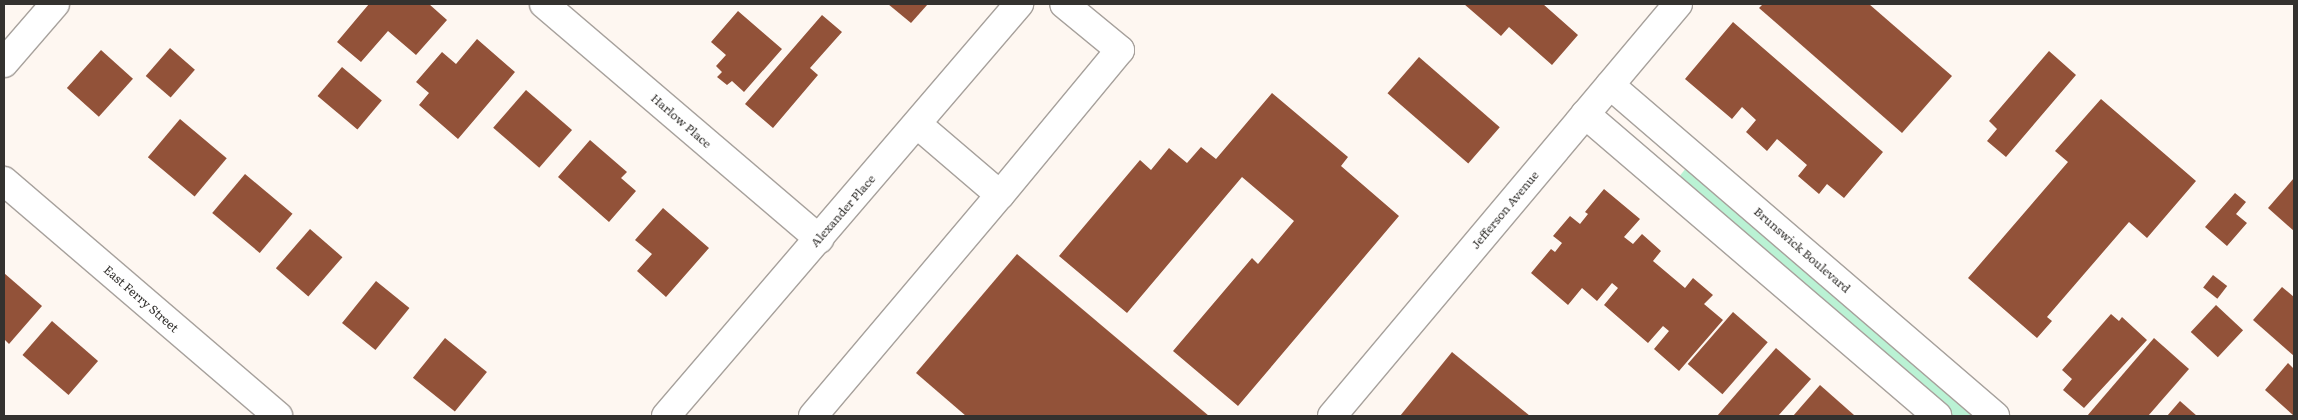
<!DOCTYPE html>
<style>
body{margin:0}
#map{position:relative;width:2298px;height:420px;overflow:hidden;background:#fef7f1;font-family:Literata,serif}
div>[style]{position:absolute}
[style*='--x']{left:calc(var(--x)*1px);top:calc(var(--y)*1px);width:calc(var(--w)*1px);rotate:calc(var(--a)*1deg)}
.green>*{inset:0;background:#baf2d4}
.building>*{inset:0;background:#925239;transform-origin:0 0}
.roads{filter:drop-shadow(1px 0 #a7a19c) drop-shadow(-1px 0 #a7a19c) drop-shadow(0 1px #a7a19c) drop-shadow(0 -1px #a7a19c)}
.minor>*{height:28px;margin:-14px;padding:0 14px;transform-origin:14px;border-radius:14px;background:#fff}
span{translate:-50% -50%;white-space:nowrap;text-align:center;line-height:1.15;-webkit-text-stroke:5px #fff;paint-order:stroke}
.street-label{font-size:12px;color:#34322f}
.frame{position:absolute;inset:0;border:5px solid #34322f;pointer-events:none}
</style>
<div id="map">
<div class="green">
<i style="clip-path:polygon(1686px 168px,1977px 416px,1954px 416px,1681px 182px,1679px 177px)"></i>
</div>
<div class="building">
<i style="clip-path:polygon(369px 4px,429px 4px,447px 20px,416px 55px,388px 31px,361px 62px,337px 42px)"></i>
<i style="clip-path:polygon(888px 4px,928px 4px,911px 23px)"></i>
<i style="clip-path:polygon(1464px 4px,1543px 4px,1578px 35px,1552px 65px,1509px 27px,1501px 36px)"></i>
<i style="clip-path:polygon(1763px 4px,1869px 4px,1952px 76px,1902px 133px,1759px 8px)"></i>
<i style="clip-path:polygon(738px 11px,782px 49px,744px 92px,732px 81px,727px 85px,717px 77px,722px 72px,716px 66px,726px 55px,711px 42px)"></i>
<i style="clip-path:polygon(822px 15px,842px 32px,810px 68px,818px 75px,773px 128px,745px 104px)"></i>
<i style="clip-path:polygon(1733px 22px,1883px 152px,1844px 198px,1827px 184px,1819px 194px,1798px 176px,1807px 165px,1777px 139px,1767px 151px,1746px 132px,1756px 120px,1742px 107px,1732px 119px,1685px 79px)"></i>
<i style="clip-path:polygon(477px 39px,515px 72px,458px 139px,419px 105px,429px 93px,416px 82px,442px 52px,456px 64px)"></i>
<i style="left:170px;top:48px;width:33px;height:37px;rotate:41deg"></i>
<i style="left:101px;top:50px;width:43px;height:51px;rotate:42deg"></i>
<i style="clip-path:polygon(2049px 51px,2076px 75px,2006px 157px,1987px 141px,1997px 129px,1989px 121px)"></i>
<i style="left:1419px;top:57px;width:107px;height:48px;rotate:41deg"></i>
<i style="left:342px;top:67px;width:52px;height:38px;rotate:40deg"></i>
<i style="left:526px;top:90px;width:61px;height:50px;rotate:41deg"></i>
<i style="clip-path:polygon(1272px 93px,1348px 157px,1341px 166px,1399px 216px,1238px 406px,1173px 351px,1252px 258px,1258px 264px,1294px 221px,1242px 177px,1127px 313px,1059px 256px,1140px 160px,1151px 170px,1169px 148px,1187px 163px,1201px 147px,1216px 159px)"></i>
<i style="clip-path:polygon(2101px 99px,2196px 181px,2147px 238px,2129px 222px,2047px 317px,2052px 321px,2037px 338px,1968px 278px,2068px 162px,2055px 151px)"></i>
<i style="left:180px;top:119px;width:61px;height:50px;rotate:40deg"></i>
<i style="clip-path:polygon(590px 140px,627px 172px,621px 178px,636px 191px,609px 222px,558px 177px)"></i>
<i style="left:245px;top:174px;width:62px;height:51px;rotate:40deg"></i>
<i style="clip-path:polygon(2294px 178px,2294px 231px,2268px 208px)"></i>
<i style="clip-path:polygon(1604px 189px,1640px 219px,1624px 237px,1633px 244px,1642px 234px,1661px 251px,1653px 261px,1685px 288px,1693px 278px,1713px 295px,1704px 304px,1723px 320px,1679px 371px,1654px 349px,1669px 331px,1663px 326px,1648px 343px,1604px 305px,1618px 288px,1612px 283px,1597px 301px,1582px 288px,1568px 305px,1531px 273px,1551px 249px,1555px 252px,1562px 243px,1553px 236px,1570px 216px,1580px 224px,1588px 214px,1585px 212px)"></i>
<i style="clip-path:polygon(2235px 193px,2246px 202px,2236px 214px,2247px 223px,2227px 246px,2205px 227px)"></i>
<i style="clip-path:polygon(663px 208px,709px 248px,666px 297px,637px 271px,652px 254px,635px 240px)"></i>
<i style="left:310px;top:229px;width:43px;height:52px;rotate:41deg"></i>
<i style="clip-path:polygon(1017px 254px,1209px 416px,966px 416px,916px 373px)"></i>
<i style="clip-path:polygon(4px 273px,42px 306px,9px 344px,4px 339px)"></i>
<i style="left:2213px;top:275px;width:18px;height:16px;rotate:38deg"></i>
<i style="left:376px;top:281px;width:43px;height:54px;rotate:39deg"></i>
<i style="clip-path:polygon(2282px 287px,2294px 297px,2294px 356px,2253px 320px)"></i>
<i style="left:2216px;top:305px;width:37px;height:37px;rotate:43deg"></i>
<i style="left:1733px;top:312px;width:46px;height:69px;rotate:41deg"></i>
<i style="clip-path:polygon(2111px 314px,2119px 321px,2122px 317px,2147px 340px,2084px 408px,2063px 390px,2072px 379px,2062px 370px)"></i>
<i style="left:52px;top:321px;width:61px;height:45px;rotate:41deg"></i>
<i style="left:445px;top:338px;width:54px;height:51px;rotate:39deg"></i>
<i style="clip-path:polygon(2154px 338px,2189px 369px,2148px 416px,2087px 416px)"></i>
<i style="clip-path:polygon(1776px 348px,1811px 379px,1778px 416px,1717px 416px)"></i>
<i style="clip-path:polygon(1452px 352px,1530px 416px,1400px 416px)"></i>
<i style="clip-path:polygon(2288px 363px,2294px 369px,2294px 416px,2265px 390px)"></i>
<i style="clip-path:polygon(1820px 385px,1854px 415px,1853px 416px,1793px 416px)"></i>
<i style="clip-path:polygon(2180px 401px,2197px 416px,2167px 416px)"></i>
</div>
<div class="roads">
<div class="minor">
<i style="--x:544;--y:4;--w:362;--a:40.5"></i>
<i style="--x:4;--y:63;--w:78;--a:-49.2"></i>
<i style="--x:1610;--y:85;--w:508;--a:40.69"></i>
<i style="--x:1585;--y:114;--w:464;--a:40.6"></i>
<i style="--x:4;--y:181;--w:361;--a:40.6"></i>
<i style="--x:1000;--y:195;--w:188;--a:-50.4"></i>
<i style="--x:1120;--y:50;--w:72;--a:-140.6"></i>
<i style="--x:666;--y:416;--w:543;--a:-49.41"></i>
<i style="--x:813;--y:416;--w:289;--a:-49.8"></i>
<i style="--x:1000;--y:195;--w:109;--a:-139.5"></i>
<i style="--x:1332;--y:416;--w:538;--a:-49.98"></i>
</div>
</div>
<div class="street-label">
<span style="left:681px;top:121px;rotate:41deg">Harlow Place</span>
<span style="left:1505px;top:210px;rotate:-50deg">Jefferson Avenue</span>
<span style="left:843px;top:211px;rotate:-49deg">Alexander Place</span>
<span style="left:1802px;top:250px;rotate:41deg">Brunswick Boulevard</span>
<span style="left:141px;top:299px;rotate:41deg">East Ferry Street</span>
</div>
<div class="frame"></div>
</div>
